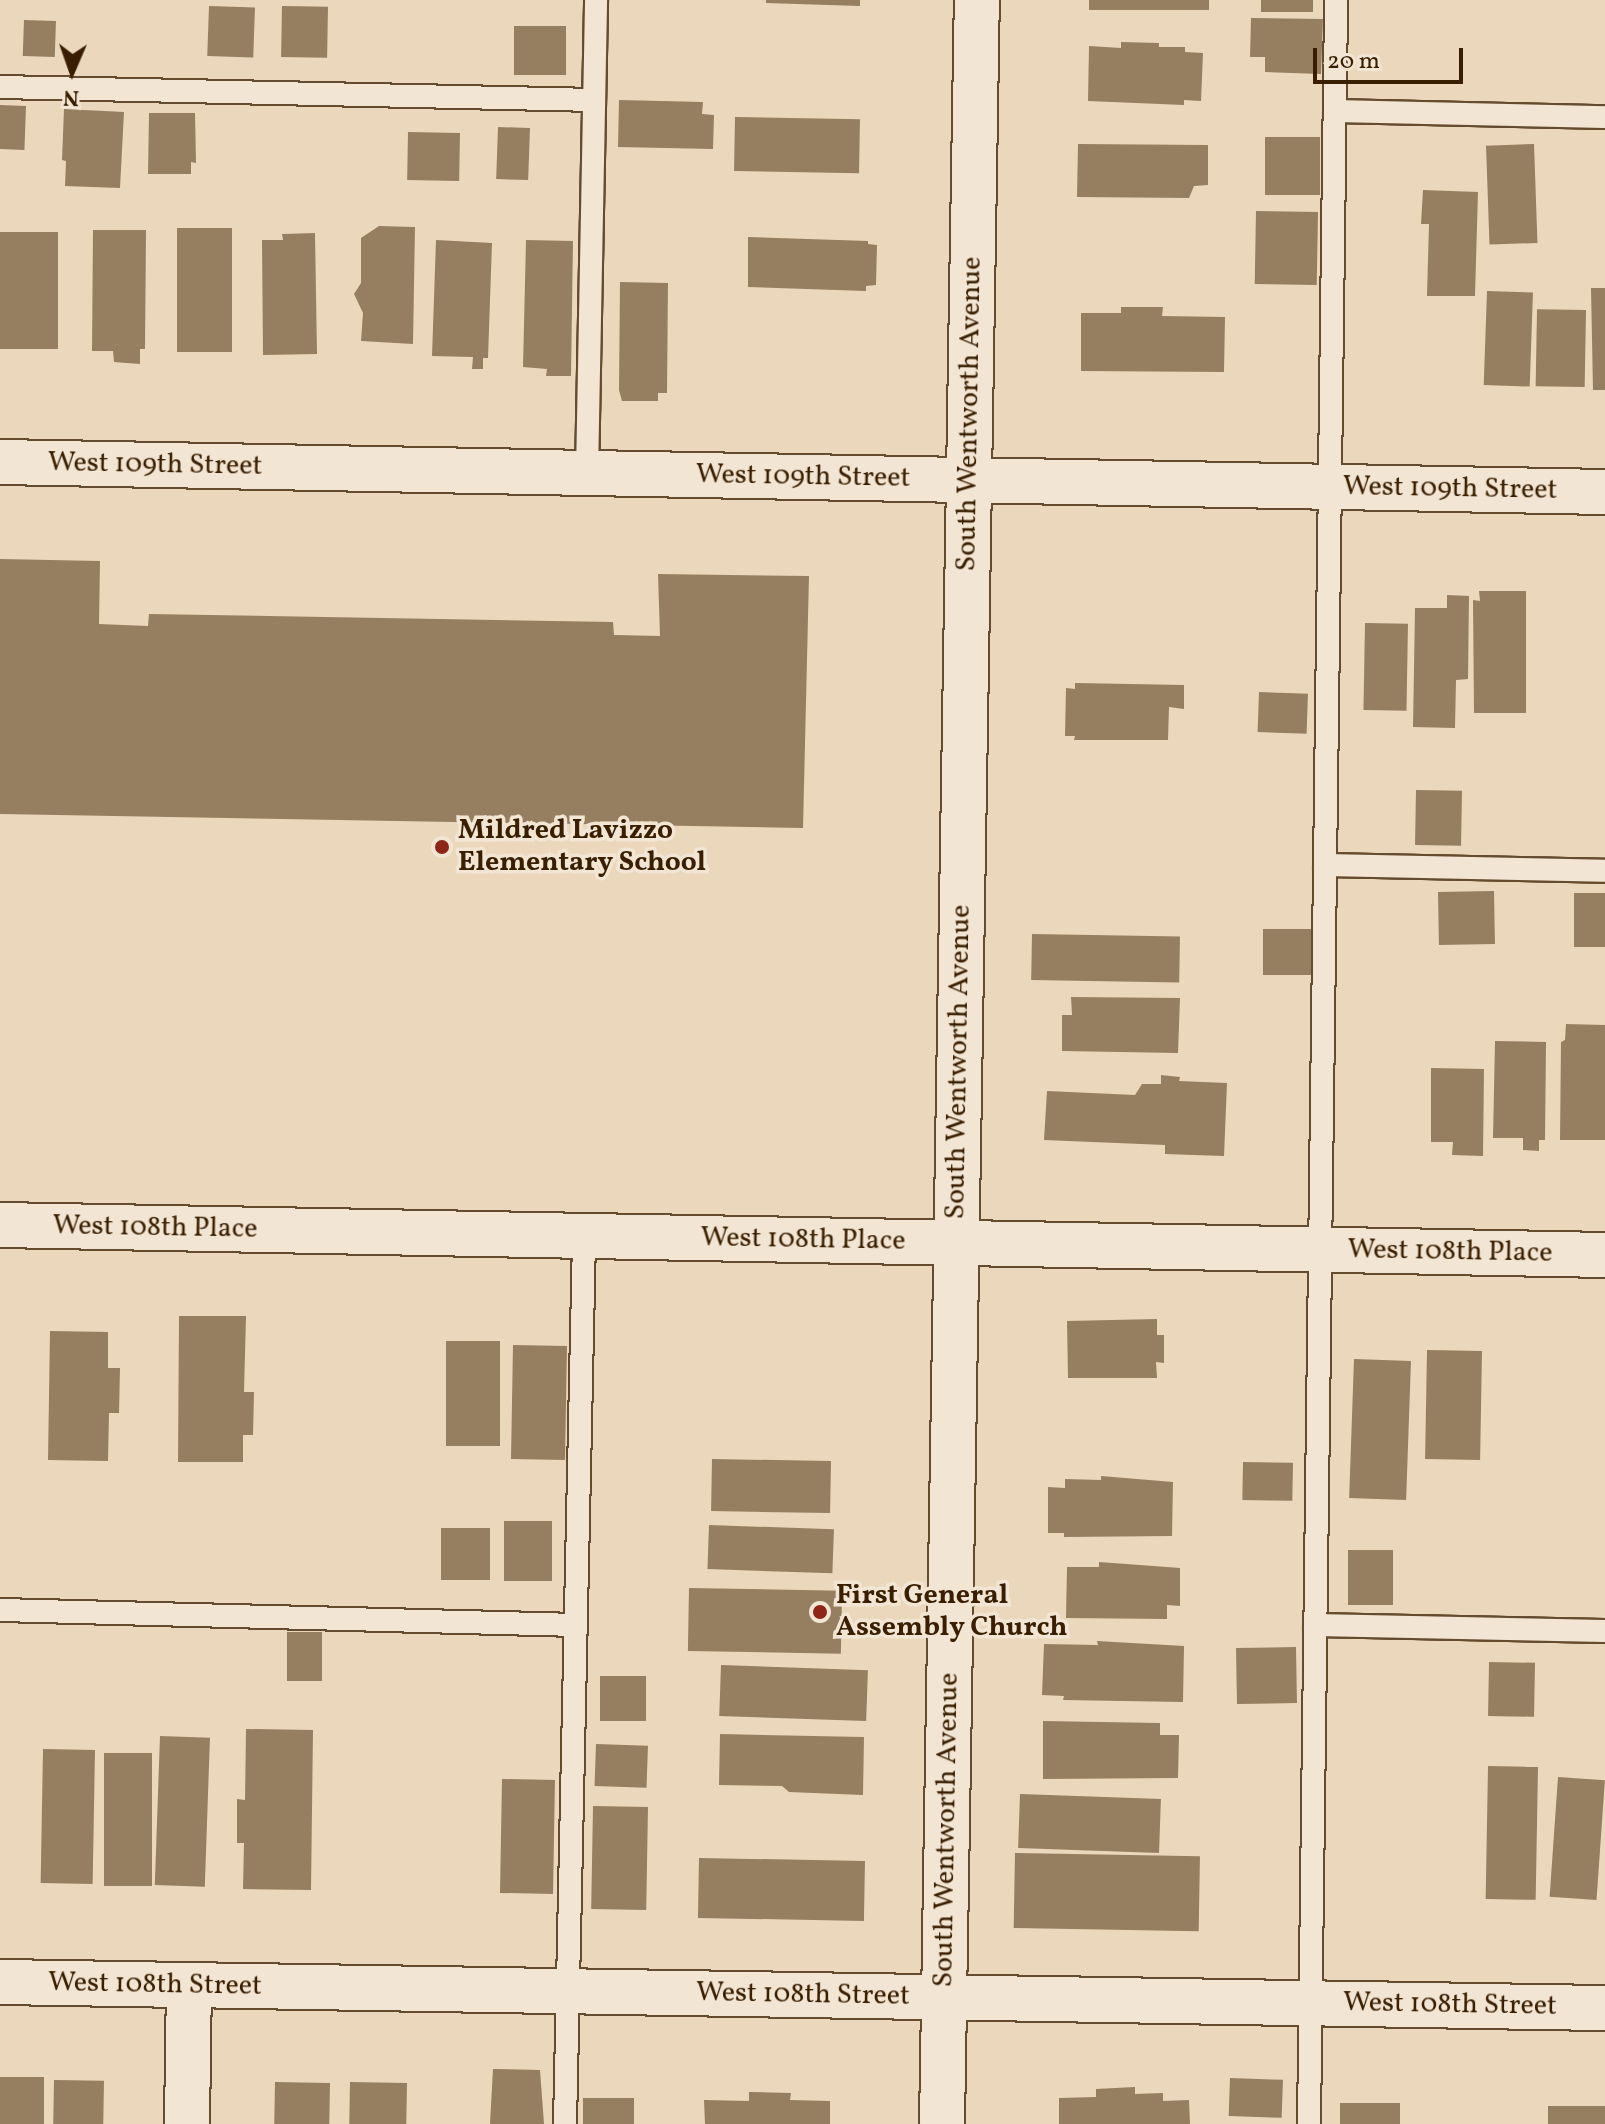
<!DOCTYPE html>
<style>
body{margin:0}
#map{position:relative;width:1605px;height:2124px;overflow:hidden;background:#ebd7bb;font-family:Vollkorn,serif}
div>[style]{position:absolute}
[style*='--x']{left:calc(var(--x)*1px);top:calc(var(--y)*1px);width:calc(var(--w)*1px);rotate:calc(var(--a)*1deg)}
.building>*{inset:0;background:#967e61;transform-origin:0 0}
.roads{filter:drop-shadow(2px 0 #664c2f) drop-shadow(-2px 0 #664c2f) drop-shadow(0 2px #664c2f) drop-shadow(0 -2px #664c2f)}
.service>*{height:22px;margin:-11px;padding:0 11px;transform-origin:11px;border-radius:11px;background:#f2e5d3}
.minor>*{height:44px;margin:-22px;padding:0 22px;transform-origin:22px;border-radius:22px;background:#f2e5d3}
.tertiary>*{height:44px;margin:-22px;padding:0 22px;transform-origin:22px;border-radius:22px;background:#f2e5d3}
.dots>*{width:22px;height:22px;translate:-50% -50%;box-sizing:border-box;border:4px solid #f2e5d3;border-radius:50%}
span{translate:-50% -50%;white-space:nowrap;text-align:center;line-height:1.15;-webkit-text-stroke:7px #f2e5d3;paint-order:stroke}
.street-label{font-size:28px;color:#391e00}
.poi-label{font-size:28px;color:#391e00;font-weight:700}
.left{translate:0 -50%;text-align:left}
.north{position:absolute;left:32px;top:32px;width:80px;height:80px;-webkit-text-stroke:6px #f2e5d3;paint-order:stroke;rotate:182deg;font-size:22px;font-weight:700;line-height:32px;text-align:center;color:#391e00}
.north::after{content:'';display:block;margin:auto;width:28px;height:36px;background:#391e00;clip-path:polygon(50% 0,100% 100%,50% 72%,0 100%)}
.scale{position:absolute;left:1313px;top:48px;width:150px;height:36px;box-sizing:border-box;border:4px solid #391e00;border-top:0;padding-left:10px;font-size:24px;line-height:28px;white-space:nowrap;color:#391e00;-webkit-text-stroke:6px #f2e5d3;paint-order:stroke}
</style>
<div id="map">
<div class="building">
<i style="clip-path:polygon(766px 0,860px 0,860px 6px,766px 3px)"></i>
<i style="left:1089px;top:0;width:120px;height:10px"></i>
<i style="left:1261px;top:0;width:52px;height:12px"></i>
<i style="left:209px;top:6px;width:46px;height:50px;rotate:2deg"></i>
<i style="left:282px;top:6px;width:46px;height:51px;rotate:1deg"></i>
<i style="clip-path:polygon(1251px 18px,1323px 19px,1321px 74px,1265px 72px,1265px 57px,1250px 57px)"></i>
<i style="left:24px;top:20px;width:32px;height:36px;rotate:2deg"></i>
<i style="left:514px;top:26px;width:52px;height:49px"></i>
<i style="clip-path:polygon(1121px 42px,1159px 43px,1159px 47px,1185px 47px,1185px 52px,1203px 53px,1201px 101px,1184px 100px,1184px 105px,1088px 101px,1089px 46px,1121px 48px)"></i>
<i style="clip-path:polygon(619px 100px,703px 102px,702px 114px,714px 115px,713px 149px,618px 147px)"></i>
<i style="left:0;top:105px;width:26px;height:44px;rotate:2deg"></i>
<i style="clip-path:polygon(64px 109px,124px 112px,120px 188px,65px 186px,66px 161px,62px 160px)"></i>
<i style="clip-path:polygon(149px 113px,195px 113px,196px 163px,191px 162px,191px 174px,148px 174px)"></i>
<i style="left:735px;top:117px;width:125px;height:54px;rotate:1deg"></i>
<i style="left:498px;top:127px;width:32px;height:52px;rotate:2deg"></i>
<i style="left:408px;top:132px;width:52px;height:48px;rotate:1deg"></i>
<i style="left:1265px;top:137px;width:55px;height:58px"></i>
<i style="clip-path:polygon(1078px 144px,1208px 145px,1208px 185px,1194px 186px,1189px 198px,1077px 197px)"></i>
<i style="left:1534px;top:144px;width:99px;height:48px;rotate:88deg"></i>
<i style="clip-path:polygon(1423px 190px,1478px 192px,1475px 296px,1427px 296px,1429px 224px,1421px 224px)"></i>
<i style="left:1256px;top:211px;width:62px;height:73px;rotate:1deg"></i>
<i style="clip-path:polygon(379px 226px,415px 227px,413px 344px,361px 341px,363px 313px,354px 294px,361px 283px,361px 238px)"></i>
<i style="left:177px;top:228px;width:55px;height:124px"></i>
<i style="clip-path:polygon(93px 230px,146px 230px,145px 349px,140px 349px,140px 364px,114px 362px,113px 351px,92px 351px)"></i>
<i style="left:58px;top:232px;width:117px;height:58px;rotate:90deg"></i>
<i style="clip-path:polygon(315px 233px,317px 354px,263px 355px,262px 240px,283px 240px,282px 234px)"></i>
<i style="clip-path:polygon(748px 237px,868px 241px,868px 244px,877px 245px,876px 285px,866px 286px,866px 291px,748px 287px)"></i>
<i style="clip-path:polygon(436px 240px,492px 243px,488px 358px,483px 358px,483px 369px,472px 369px,473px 357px,432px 356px)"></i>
<i style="clip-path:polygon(526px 240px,573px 241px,571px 376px,546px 376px,547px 369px,523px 367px)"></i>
<i style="clip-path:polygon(620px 282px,668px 283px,667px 393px,658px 393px,658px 401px,622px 401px,619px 390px)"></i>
<i style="clip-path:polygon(1591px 288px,1605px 288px,1605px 390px,1593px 390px)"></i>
<i style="left:1487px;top:291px;width:46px;height:94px;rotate:2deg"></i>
<i style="clip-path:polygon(1121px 307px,1163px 307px,1162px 316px,1225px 317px,1224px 372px,1081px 371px,1081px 313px,1121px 313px)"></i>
<i style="left:1586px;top:310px;width:77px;height:49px;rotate:91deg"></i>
<i style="clip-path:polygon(0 559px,100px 561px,99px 624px,148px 626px,149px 614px,613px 622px,614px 635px,660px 636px,658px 574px,809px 576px,803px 828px,0 814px)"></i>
<i style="clip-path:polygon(1479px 591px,1526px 591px,1526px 713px,1474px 713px,1473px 600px,1480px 601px)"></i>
<i style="clip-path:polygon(1447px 595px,1469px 596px,1468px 679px,1456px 680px,1455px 728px,1413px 727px,1415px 608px,1447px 608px)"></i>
<i style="left:1365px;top:623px;width:43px;height:87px;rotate:1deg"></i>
<i style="clip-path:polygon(1075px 683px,1184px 685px,1184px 709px,1169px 707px,1168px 740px,1074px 740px,1075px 736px,1065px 736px,1066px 688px,1075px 689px)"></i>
<i style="left:1259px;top:692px;width:49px;height:40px;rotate:2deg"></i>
<i style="left:1416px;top:790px;width:46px;height:55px;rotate:1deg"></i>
<i style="left:1494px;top:891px;width:53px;height:56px;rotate:89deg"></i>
<i style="left:1574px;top:893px;width:31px;height:54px"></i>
<i style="left:1263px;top:929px;width:48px;height:46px"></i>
<i style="left:1032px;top:934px;width:148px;height:46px;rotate:1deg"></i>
<i style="clip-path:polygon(1071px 997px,1180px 998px,1178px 1053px,1062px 1051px,1062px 1015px,1072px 1015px)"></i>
<i style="clip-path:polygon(1566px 1024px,1605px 1025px,1605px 1140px,1560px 1140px,1561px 1042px,1565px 1040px)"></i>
<i style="clip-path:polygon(1495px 1041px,1546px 1042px,1545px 1140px,1539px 1140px,1539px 1151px,1523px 1150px,1523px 1138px,1493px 1138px)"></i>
<i style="clip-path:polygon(1431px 1068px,1484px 1069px,1483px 1156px,1452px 1155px,1453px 1142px,1431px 1142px)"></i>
<i style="clip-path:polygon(1161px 1075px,1180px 1077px,1179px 1081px,1227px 1083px,1224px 1156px,1165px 1154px,1165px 1145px,1044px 1140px,1047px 1091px,1135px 1095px,1142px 1084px,1161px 1084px)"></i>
<i style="clip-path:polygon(179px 1316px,246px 1316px,244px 1392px,254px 1392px,253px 1435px,243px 1435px,243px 1462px,178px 1462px)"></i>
<i style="clip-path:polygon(1157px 1319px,1157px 1335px,1164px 1335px,1164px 1363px,1156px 1362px,1157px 1378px,1068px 1378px,1067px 1321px)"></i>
<i style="clip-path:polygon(50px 1331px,108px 1332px,108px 1368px,120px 1368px,119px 1413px,109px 1413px,108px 1461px,48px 1460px)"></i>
<i style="left:446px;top:1341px;width:54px;height:105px"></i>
<i style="left:513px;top:1345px;width:54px;height:114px;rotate:1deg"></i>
<i style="left:1427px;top:1350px;width:55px;height:109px;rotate:1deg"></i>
<i style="left:1354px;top:1359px;width:57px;height:139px;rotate:2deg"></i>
<i style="left:712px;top:1459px;width:119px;height:52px;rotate:1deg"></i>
<i style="left:1243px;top:1462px;width:50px;height:38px;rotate:1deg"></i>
<i style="clip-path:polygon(1101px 1476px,1173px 1482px,1172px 1536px,1064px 1537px,1064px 1533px,1048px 1533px,1048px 1487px,1065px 1488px,1065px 1479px,1101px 1480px)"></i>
<i style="left:504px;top:1521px;width:48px;height:60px"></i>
<i style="left:709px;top:1525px;width:125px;height:44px;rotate:2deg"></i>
<i style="left:441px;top:1528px;width:49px;height:52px"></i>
<i style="left:1348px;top:1550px;width:45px;height:55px"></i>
<i style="clip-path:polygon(1099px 1562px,1180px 1568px,1180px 1606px,1167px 1605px,1167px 1619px,1066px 1618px,1067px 1567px,1099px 1567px)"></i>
<i style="left:689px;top:1588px;width:153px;height:63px;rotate:1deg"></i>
<i style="left:287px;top:1632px;width:35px;height:49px"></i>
<i style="clip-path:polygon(1097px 1641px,1184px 1646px,1183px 1702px,1063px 1700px,1064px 1696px,1042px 1695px,1044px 1644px,1098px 1645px)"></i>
<i style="left:1296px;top:1647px;width:56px;height:60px;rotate:89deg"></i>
<i style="left:1489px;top:1662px;width:46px;height:54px;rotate:1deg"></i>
<i style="left:721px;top:1665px;width:147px;height:51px;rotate:2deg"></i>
<i style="left:646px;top:1676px;width:45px;height:46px;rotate:90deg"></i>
<i style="clip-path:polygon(1043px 1721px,1160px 1723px,1160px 1735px,1179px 1735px,1178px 1778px,1043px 1779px)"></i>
<i style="clip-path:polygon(246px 1729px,313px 1730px,311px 1890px,243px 1889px,244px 1843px,237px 1843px,237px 1799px,245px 1800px)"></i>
<i style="clip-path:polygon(720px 1734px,864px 1737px,863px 1795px,789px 1792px,782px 1786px,719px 1785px)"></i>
<i style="left:160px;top:1736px;width:50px;height:149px;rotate:2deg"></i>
<i style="left:596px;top:1744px;width:52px;height:42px;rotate:2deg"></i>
<i style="left:43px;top:1749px;width:52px;height:134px;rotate:1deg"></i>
<i style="left:152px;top:1753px;width:133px;height:48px;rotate:90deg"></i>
<i style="left:1488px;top:1766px;width:50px;height:133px;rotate:1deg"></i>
<i style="left:1558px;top:1777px;width:47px;height:120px;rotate:4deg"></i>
<i style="left:502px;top:1779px;width:53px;height:114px;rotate:1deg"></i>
<i style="left:1020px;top:1794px;width:141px;height:54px;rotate:2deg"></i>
<i style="left:593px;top:1806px;width:55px;height:103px;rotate:1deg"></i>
<i style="left:1015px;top:1853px;width:185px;height:75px;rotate:1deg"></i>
<i style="left:699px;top:1858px;width:166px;height:60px;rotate:1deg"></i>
<i style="clip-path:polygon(493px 2069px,540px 2070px,544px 2124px,490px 2124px)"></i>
<i style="left:0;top:2077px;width:44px;height:47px"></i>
<i style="left:1230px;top:2078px;width:53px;height:38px;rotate:2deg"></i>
<i style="left:54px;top:2080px;width:50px;height:44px;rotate:1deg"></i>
<i style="left:275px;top:2082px;width:55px;height:42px;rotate:1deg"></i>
<i style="left:350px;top:2082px;width:57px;height:42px;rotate:1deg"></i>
<i style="clip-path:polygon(1135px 2087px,1135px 2094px,1163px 2093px,1163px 2101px,1189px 2100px,1190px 2124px,1059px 2124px,1059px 2098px,1096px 2097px,1096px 2089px)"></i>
<i style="clip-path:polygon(749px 2092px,791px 2093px,790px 2100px,830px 2101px,830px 2124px,705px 2124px,704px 2100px,749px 2101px)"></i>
<i style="left:583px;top:2098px;width:51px;height:26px"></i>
<i style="left:1340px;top:2103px;width:60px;height:21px"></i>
<i style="left:1605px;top:2106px;width:18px;height:57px;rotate:90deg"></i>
</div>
<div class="roads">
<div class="service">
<i style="--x:0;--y:87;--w:594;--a:1.25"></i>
<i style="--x:1335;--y:111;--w:270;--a:1.3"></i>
<i style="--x:587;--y:473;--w:473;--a:-88.9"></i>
<i style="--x:1325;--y:865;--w:280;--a:1.2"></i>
<i style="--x:0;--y:1610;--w:576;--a:1.49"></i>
<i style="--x:1315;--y:1625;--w:290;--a:1.2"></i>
<i style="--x:565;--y:2124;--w:888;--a:-88.77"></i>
<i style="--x:1309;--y:2124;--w:2124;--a:-89.27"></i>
</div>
<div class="minor">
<i style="--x:0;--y:462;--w:1605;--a:1.07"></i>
<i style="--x:0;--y:1225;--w:1605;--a:1.07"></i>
<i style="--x:0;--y:1982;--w:1605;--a:0.93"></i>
<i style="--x:187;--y:2124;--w:139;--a:-89.2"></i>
</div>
<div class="tertiary">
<i style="--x:942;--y:2124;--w:2124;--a:-89.06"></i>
</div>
</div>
<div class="dots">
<i style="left:442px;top:847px;background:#8f2418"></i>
<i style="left:820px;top:1612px;background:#8f2418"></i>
</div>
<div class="street-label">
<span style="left:970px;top:414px;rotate:-89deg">South Wentworth Avenue</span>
<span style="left:155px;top:465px;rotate:1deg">West 109th Street</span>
<span style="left:803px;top:477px;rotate:1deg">West 109th Street</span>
<span style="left:1450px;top:489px;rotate:1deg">West 109th Street</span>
<span style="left:959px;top:1062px;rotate:-89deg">South Wentworth Avenue</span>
<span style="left:155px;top:1228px;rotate:1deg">West 108th Place</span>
<span style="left:803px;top:1240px;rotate:1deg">West 108th Place</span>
<span style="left:1450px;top:1252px;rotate:1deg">West 108th Place</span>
<span style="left:947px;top:1830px;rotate:-89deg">South Wentworth Avenue</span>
<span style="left:155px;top:1985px;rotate:1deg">West 108th Street</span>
<span style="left:803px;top:1995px;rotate:1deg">West 108th Street</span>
<span style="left:1450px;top:2005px;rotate:1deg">West 108th Street</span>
</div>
<div class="poi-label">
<span class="left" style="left:458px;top:847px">Mildred Lavizzo<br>Elementary School</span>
<span class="left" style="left:836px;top:1612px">First General<br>Assembly Church</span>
</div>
<div class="north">N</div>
<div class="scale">20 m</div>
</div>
